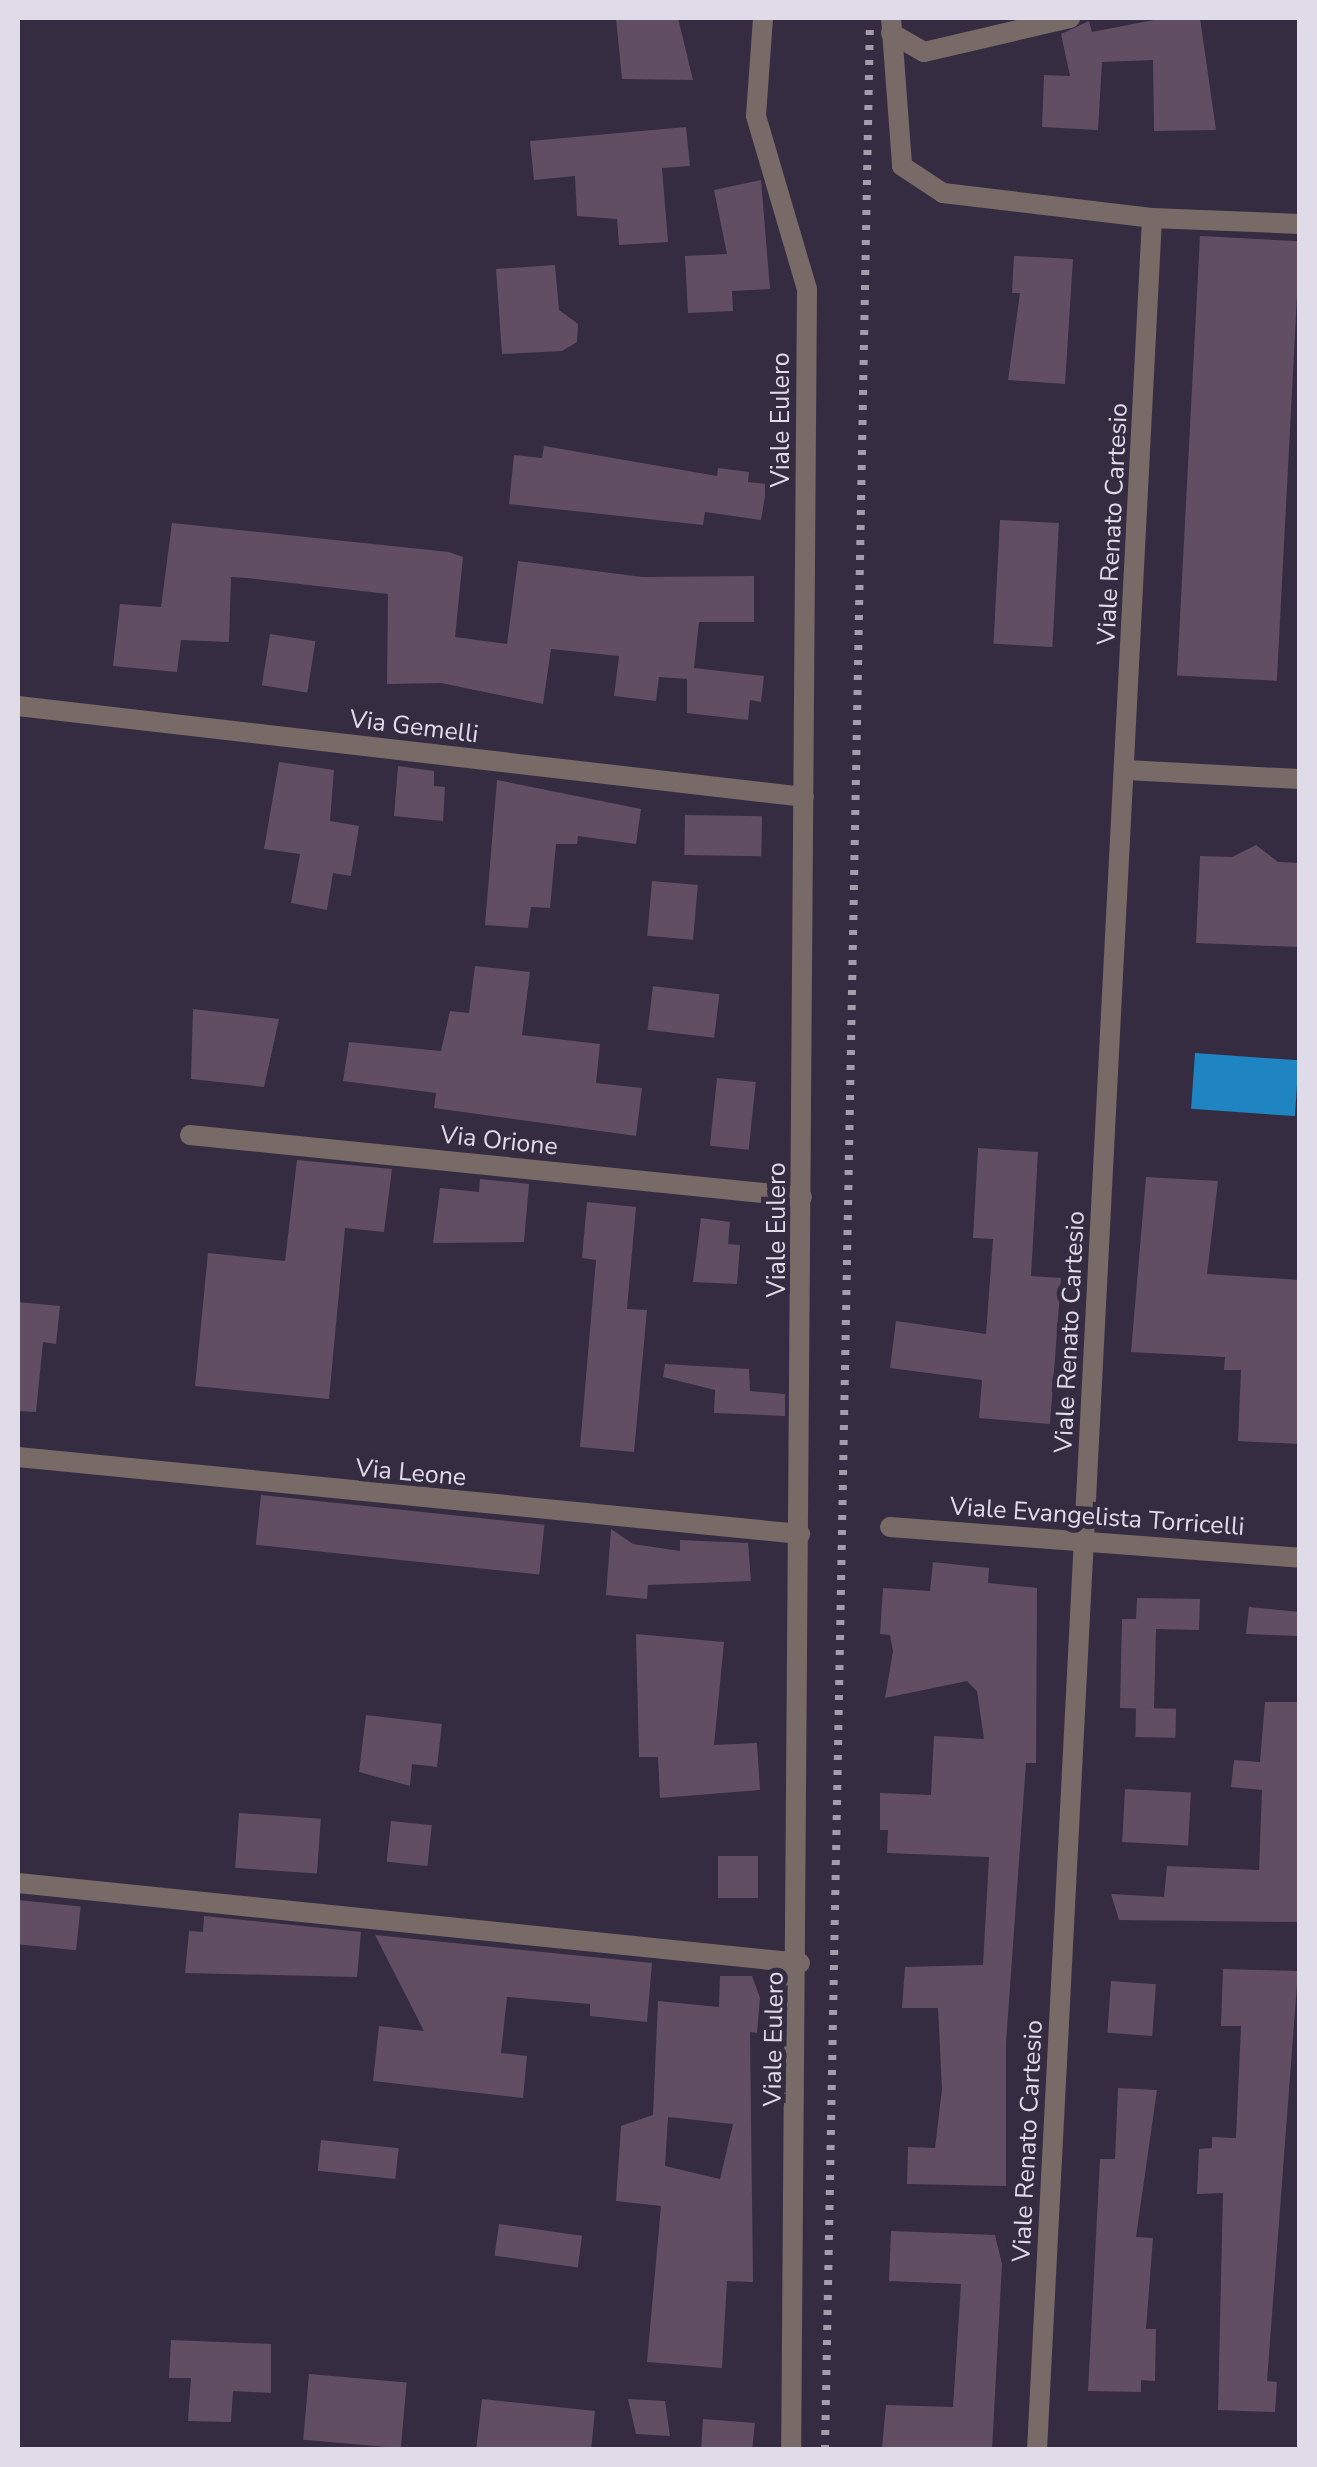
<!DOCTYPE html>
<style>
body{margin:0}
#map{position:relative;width:1317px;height:2467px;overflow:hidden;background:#352c42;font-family:"Nunito Sans",sans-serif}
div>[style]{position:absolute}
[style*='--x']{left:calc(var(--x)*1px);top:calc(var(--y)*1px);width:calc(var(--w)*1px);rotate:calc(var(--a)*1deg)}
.water>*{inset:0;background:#1f84c2;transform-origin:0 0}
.building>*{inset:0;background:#614e62;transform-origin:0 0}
.street>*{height:20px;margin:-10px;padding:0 10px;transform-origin:10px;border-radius:10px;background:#786a67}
.rail>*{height:8px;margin-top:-4px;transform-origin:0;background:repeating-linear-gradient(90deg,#a29cad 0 5px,transparent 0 15px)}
span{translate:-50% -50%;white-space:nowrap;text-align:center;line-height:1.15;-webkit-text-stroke:10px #352c42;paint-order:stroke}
.street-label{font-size:25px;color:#e0dbe9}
.frame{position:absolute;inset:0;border:20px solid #e0dbe9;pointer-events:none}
</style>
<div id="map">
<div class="water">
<i style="left:1195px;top:1053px;width:104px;height:56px;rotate:4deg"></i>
</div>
<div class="building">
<i style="clip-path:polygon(616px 18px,678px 18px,693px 80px,622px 79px)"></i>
<i style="clip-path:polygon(1164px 18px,1200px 18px,1216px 130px,1154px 131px,1153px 60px,1102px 62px,1098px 130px,1042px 127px,1044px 75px,1070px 76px,1061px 34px,1089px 21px,1092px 32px)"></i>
<i style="clip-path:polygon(686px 127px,690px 166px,662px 168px,668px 242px,619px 245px,617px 219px,577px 216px,575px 176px,534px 180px,530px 141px)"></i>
<i style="clip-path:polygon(761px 180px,770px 289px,732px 291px,733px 311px,688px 313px,685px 256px,727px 254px,714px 190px)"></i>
<i style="left:1200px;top:236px;width:100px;height:440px;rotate:3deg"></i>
<i style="clip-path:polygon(1014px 256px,1073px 259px,1065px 384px,1008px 380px,1020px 293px,1012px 293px)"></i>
<i style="clip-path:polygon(555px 265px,559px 310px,578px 324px,577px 342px,562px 351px,502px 354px,496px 269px)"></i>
<i style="clip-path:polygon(544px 446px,717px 476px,718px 468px,749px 472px,748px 482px,767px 484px,761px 520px,705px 512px,703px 525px,509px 504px,514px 455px,542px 458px)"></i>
<i style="left:1000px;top:520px;width:59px;height:124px;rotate:3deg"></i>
<i style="clip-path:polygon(172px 523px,449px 552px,463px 557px,455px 637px,507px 644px,518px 561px,642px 577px,754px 576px,754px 622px,699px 622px,694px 668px,764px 676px,761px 702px,750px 700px,748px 720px,687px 713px,687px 679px,659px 677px,656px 701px,614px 696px,619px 656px,551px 649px,543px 704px,441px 683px,387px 684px,388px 594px,248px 578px,231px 577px,229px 642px,181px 640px,177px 672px,113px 666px,120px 604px,161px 607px)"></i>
<i style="left:270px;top:634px;width:46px;height:52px;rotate:9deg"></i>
<i style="clip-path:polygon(279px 762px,334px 770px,330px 821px,359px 826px,351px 876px,333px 873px,327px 910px,291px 903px,300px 854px,264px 849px)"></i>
<i style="clip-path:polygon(398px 766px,434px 771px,434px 786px,445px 787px,443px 821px,394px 816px)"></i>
<i style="clip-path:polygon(497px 780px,641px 809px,636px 844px,578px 836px,577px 844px,556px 844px,550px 908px,531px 907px,528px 928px,485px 925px)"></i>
<i style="left:685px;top:815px;width:77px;height:40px;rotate:1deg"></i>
<i style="clip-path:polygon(1256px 845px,1278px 862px,1300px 863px,1300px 947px,1196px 943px,1200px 856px,1232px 857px)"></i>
<i style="left:652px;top:881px;width:46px;height:55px;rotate:5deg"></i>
<i style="clip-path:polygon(475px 966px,530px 972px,522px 1035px,600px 1044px,596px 1083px,642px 1088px,636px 1136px,434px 1108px,436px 1093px,343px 1081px,349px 1042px,441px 1051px,450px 1011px,469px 1013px)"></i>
<i style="left:653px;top:986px;width:67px;height:44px;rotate:7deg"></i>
<i style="clip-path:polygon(193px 1009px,279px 1019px,264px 1087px,191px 1079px)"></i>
<i style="left:717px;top:1078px;width:39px;height:68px;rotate:6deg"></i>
<i style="clip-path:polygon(978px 1148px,1038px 1152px,1031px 1276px,1061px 1278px,1050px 1424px,979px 1418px,982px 1380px,890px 1368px,896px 1321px,986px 1334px,993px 1239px,973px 1238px)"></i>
<i style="clip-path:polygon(297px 1160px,392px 1169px,384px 1232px,345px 1228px,329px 1399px,195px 1386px,208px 1253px,285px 1261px)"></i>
<i style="clip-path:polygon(1146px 1177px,1218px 1181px,1207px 1274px,1300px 1280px,1300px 1444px,1238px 1441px,1241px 1370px,1224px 1370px,1225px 1357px,1131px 1352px)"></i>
<i style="clip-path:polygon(480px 1179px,529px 1184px,524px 1242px,433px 1243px,440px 1188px,479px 1192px)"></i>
<i style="clip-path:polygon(587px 1202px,636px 1207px,627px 1309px,647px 1310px,634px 1452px,580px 1447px,596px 1260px,582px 1258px)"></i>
<i style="clip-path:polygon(701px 1218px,730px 1222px,728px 1244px,740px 1245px,737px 1284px,693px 1282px)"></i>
<i style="clip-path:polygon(18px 1302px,60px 1306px,56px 1344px,43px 1342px,36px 1412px,18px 1411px)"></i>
<i style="clip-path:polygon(665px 1364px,749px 1369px,750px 1391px,785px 1394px,785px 1416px,714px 1413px,715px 1390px,663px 1377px)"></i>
<i style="left:261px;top:1495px;width:285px;height:50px;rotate:6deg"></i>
<i style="clip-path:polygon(611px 1529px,633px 1544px,680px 1551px,680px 1540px,748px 1543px,751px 1581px,648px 1585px,647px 1599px,606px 1595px)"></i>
<i style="clip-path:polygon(933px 1562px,989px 1568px,988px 1583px,1037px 1588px,1036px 1763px,1026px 1763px,1006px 2043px,1006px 2186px,907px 2184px,908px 2147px,935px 2148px,942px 2089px,938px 2008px,902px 2008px,905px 1967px,983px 1965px,989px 1857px,887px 1853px,888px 1830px,880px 1830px,880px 1793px,931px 1795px,934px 1736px,984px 1739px,977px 1691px,967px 1681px,885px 1698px,893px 1651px,890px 1635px,880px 1634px,883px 1588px,930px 1591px)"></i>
<i style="clip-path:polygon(1137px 1598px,1200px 1599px,1199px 1630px,1156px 1629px,1154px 1709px,1120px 1708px,1122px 1619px,1136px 1619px)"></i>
<i style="clip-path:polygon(1249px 1607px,1300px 1612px,1300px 1636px,1246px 1634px)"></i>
<i style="clip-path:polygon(636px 1634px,724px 1642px,714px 1745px,757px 1743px,760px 1790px,660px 1798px,658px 1757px,639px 1757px)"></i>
<i style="clip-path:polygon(1265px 1702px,1300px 1702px,1300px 1922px,1119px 1920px,1111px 1894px,1164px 1897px,1167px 1866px,1259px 1870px,1262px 1790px,1231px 1787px,1234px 1760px,1260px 1762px)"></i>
<i style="left:1136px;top:1708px;width:40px;height:29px;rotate:1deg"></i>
<i style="clip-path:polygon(366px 1715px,442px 1724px,437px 1767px,412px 1764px,410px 1786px,359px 1772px)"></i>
<i style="left:1125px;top:1789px;width:66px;height:53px;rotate:3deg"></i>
<i style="left:239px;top:1813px;width:82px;height:55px;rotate:4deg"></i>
<i style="left:391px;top:1821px;width:41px;height:41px;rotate:6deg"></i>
<i style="left:718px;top:1856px;width:40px;height:42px"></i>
<i style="left:18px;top:1900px;width:63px;height:44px;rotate:6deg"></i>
<i style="clip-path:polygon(204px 1916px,361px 1932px,357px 1977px,185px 1973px,189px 1931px,203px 1932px)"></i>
<i style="clip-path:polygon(375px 1935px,652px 1963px,647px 2022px,590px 2016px,590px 2004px,507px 1997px,501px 2053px,527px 2056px,523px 2098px,373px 2081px,379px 2026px,424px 2031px)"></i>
<i style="clip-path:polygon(1223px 1969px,1298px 1971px,1267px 2381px,1277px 2382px,1275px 2412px,1218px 2410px,1223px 2193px,1197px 2194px,1199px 2149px,1212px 2148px,1212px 2137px,1236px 2138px,1241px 2026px,1221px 2026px)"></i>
<i style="clip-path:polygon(evenodd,720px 1976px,752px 1976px,760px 1998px,757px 2033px,750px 2032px,753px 2282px,727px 2281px,722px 2368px,647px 2362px,661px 2206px,616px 2201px,621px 2126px,653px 2115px,658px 2001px,719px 2007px,720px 1976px,668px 2117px,733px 2124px,720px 2179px,665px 2166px,668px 2117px)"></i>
<i style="left:1111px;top:1981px;width:45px;height:52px;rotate:4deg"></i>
<i style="clip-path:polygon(1118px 2088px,1157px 2090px,1136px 2237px,1153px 2238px,1146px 2329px,1156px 2329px,1155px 2381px,1141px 2380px,1141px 2392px,1088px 2391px,1100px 2159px,1115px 2159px)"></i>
<i style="left:321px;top:2140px;width:78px;height:31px;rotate:6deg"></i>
<i style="left:499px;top:2224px;width:84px;height:32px;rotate:8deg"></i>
<i style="clip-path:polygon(891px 2231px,995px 2235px,1002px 2264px,992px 2450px,882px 2448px,886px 2405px,953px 2407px,961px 2284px,889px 2281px)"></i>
<i style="clip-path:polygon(171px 2340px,271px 2344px,271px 2393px,233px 2391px,231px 2422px,188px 2421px,191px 2378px,169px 2378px)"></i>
<i style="left:309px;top:2374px;width:98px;height:66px;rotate:5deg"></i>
<i style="clip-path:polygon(482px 2399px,595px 2411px,591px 2450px,476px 2450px)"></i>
<i style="clip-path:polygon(628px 2399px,665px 2401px,670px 2436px,636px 2434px)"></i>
<i style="clip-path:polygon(703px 2419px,755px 2423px,752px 2450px,701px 2450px)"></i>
</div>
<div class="street">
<i style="--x:763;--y:18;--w:98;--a:94.1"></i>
<i style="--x:756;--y:116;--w:180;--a:73.6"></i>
<i style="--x:807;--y:289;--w:2161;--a:90.42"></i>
<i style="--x:891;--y:18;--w:148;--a:85.7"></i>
<i style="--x:902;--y:166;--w:49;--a:33.4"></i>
<i style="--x:943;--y:193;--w:210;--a:6.8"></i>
<i style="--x:1152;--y:218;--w:148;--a:2.3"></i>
<i style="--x:891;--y:33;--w:38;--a:30"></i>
<i style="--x:924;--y:52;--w:150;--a:-13.1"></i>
<i style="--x:18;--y:706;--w:791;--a:6.6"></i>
<i style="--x:1126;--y:770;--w:174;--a:3"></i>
<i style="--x:190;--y:1135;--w:615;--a:5.78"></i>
<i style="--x:18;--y:1457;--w:786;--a:5.62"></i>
<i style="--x:890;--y:1527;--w:411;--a:4.3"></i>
<i style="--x:18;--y:1883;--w:786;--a:5.84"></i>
<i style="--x:1037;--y:2450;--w:2235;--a:-87.05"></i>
</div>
<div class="rail">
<i style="--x:825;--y:2450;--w:2432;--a:-88.94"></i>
</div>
<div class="street-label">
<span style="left:781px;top:420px;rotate:-90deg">Viale Eulero</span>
<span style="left:1113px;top:524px;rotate:-87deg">Viale Renato Cartesio</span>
<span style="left:414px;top:727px;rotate:7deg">Via Gemelli</span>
<span style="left:499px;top:1141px;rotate:6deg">Via Orione</span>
<span style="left:777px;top:1230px;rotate:-90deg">Viale Eulero</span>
<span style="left:1070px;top:1332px;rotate:-87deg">Viale Renato Cartesio</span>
<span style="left:411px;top:1473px;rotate:5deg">Via Leone</span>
<span style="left:1097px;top:1517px;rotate:4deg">Viale Evangelista Torricelli</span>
<span style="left:774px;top:2039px;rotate:-89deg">Viale Eulero</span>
<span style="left:1028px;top:2141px;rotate:-87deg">Viale Renato Cartesio</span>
</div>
<div class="frame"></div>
</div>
